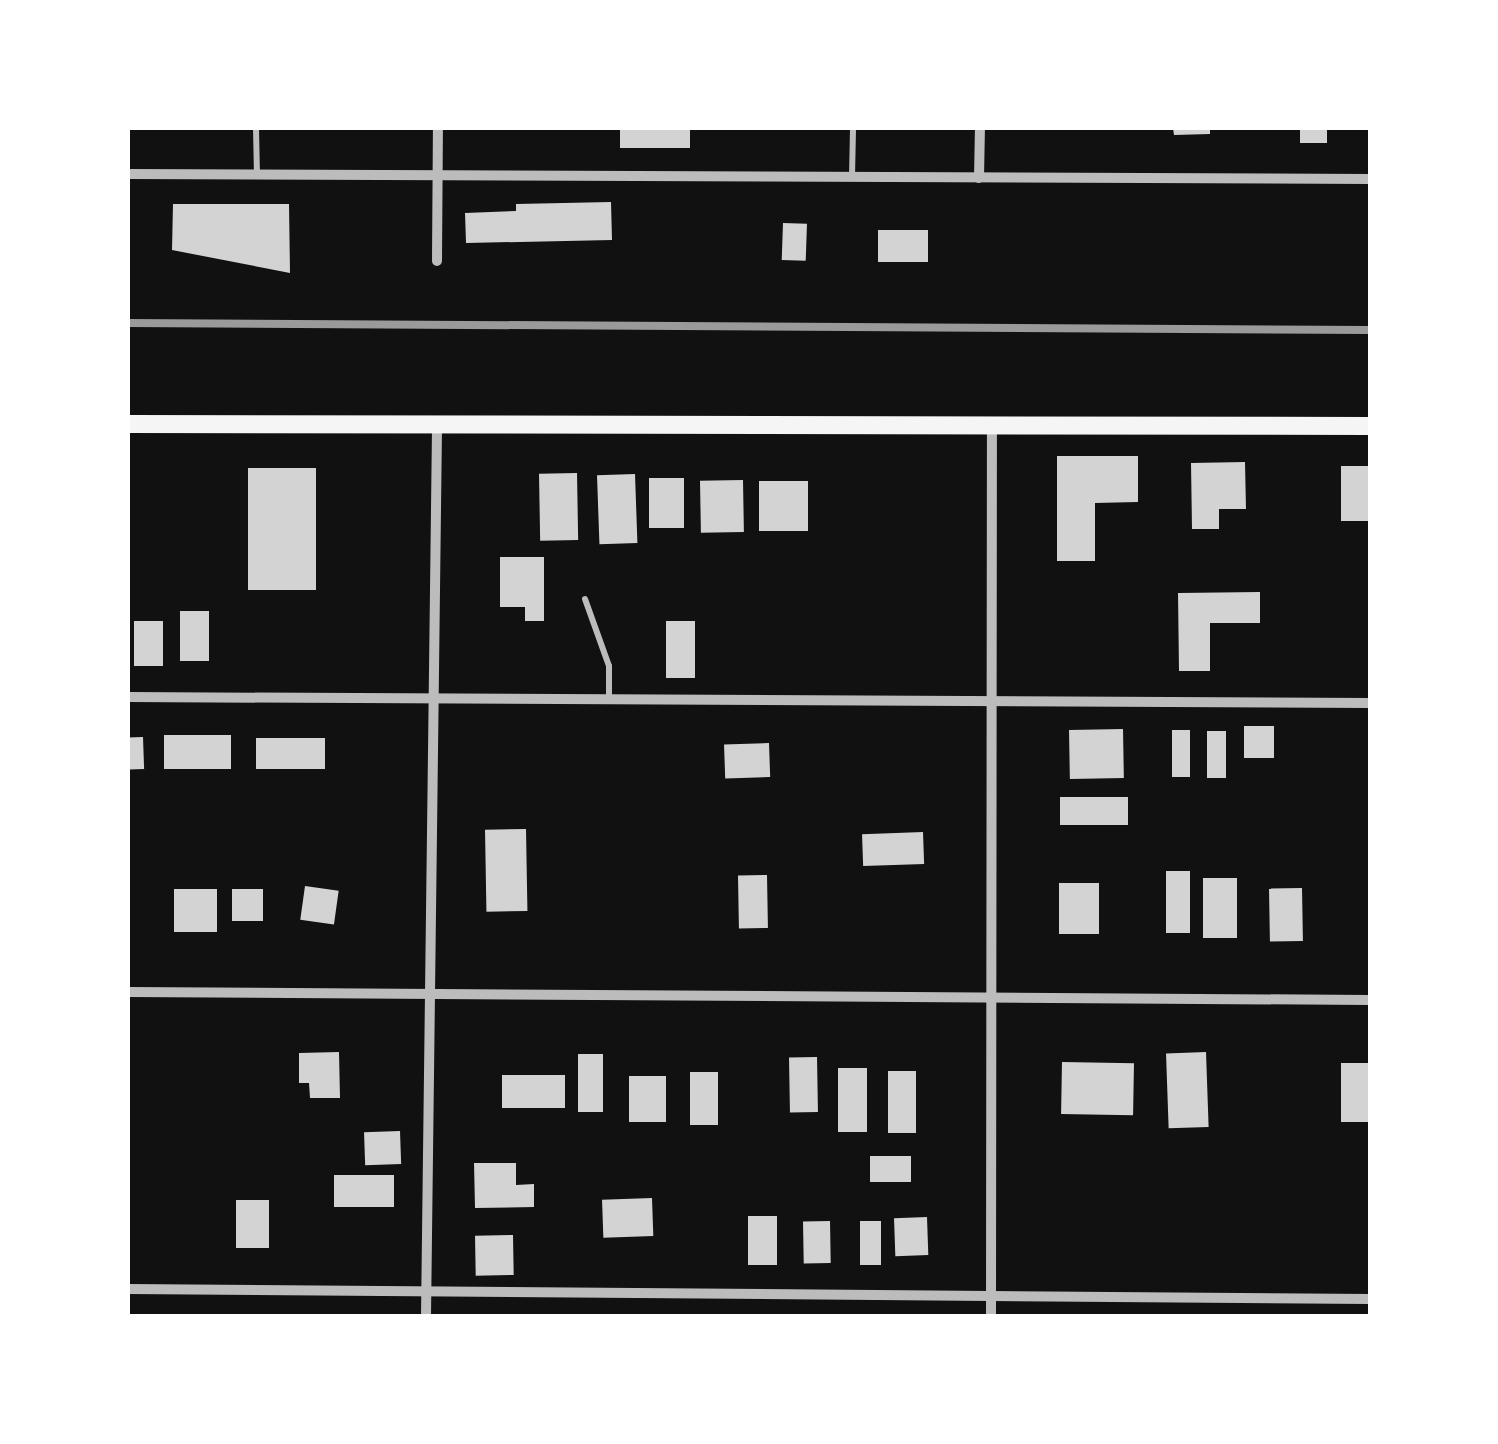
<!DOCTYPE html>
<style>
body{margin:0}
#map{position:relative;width:1498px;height:1444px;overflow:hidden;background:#111;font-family:"Zilla Slab",serif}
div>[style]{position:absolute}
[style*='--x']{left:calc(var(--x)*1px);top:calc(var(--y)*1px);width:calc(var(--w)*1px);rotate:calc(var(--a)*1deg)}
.building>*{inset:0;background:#d3d3d3;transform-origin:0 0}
.service>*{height:6px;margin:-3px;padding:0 3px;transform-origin:3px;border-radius:3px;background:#bcbcbc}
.minor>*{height:10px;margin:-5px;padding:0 5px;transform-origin:5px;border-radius:5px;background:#bcbcbc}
.secondary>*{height:18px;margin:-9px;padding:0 9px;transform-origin:9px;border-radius:9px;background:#f5f5f5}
.rail>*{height:8px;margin:-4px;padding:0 4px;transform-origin:4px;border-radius:4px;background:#9a9a9a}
span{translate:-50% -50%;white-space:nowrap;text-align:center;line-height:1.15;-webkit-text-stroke:9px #fff;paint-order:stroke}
.frame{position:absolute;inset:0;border:130px solid #fff;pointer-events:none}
</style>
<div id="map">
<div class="building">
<i style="left:620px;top:128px;width:70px;height:20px"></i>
<i style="clip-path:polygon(1173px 128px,1210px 128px,1210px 134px,1174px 135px)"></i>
<i style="left:1300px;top:128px;width:27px;height:15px"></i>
<i style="clip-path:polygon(611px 202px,612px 240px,466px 243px,465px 213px,516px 211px,516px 204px)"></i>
<i style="clip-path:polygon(173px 204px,289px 204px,290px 273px,172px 250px)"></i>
<i style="left:783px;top:223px;width:24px;height:37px;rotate:2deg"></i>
<i style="left:928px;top:230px;width:32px;height:50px;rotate:90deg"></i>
<i style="clip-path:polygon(1057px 456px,1138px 456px,1138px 502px,1095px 503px,1095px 561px,1057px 561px)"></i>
<i style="clip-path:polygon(1245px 462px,1246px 509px,1219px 509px,1219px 529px,1192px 529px,1191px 463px)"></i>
<i style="left:1341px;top:466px;width:29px;height:55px"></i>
<i style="left:248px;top:468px;width:68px;height:122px"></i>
<i style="left:577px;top:473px;width:67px;height:38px;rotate:89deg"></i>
<i style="left:635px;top:474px;width:69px;height:38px;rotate:88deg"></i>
<i style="left:649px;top:478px;width:35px;height:50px"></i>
<i style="left:743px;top:480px;width:52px;height:43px;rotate:89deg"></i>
<i style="left:759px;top:481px;width:49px;height:50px"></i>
<i style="clip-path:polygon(500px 557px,544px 557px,544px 621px,525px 621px,525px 607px,500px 607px)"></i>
<i style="clip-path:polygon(1260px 592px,1260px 623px,1210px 623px,1210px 671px,1179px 671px,1178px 593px)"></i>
<i style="left:180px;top:611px;width:29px;height:50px"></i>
<i style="left:134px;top:621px;width:29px;height:45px"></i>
<i style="left:666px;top:621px;width:29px;height:57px"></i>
<i style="left:1244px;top:726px;width:30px;height:32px"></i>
<i style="left:1123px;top:729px;width:49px;height:54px;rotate:89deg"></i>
<i style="left:1172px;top:730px;width:18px;height:47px"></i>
<i style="left:1207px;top:731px;width:19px;height:47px"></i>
<i style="left:231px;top:735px;width:34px;height:67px;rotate:90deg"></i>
<i style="left:143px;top:737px;width:32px;height:15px;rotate:88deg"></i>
<i style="left:325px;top:738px;width:31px;height:69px;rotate:90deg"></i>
<i style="left:769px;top:743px;width:34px;height:45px;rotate:88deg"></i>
<i style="left:1128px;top:797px;width:28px;height:68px;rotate:90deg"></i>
<i style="left:526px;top:829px;width:82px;height:41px;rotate:89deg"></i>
<i style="left:923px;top:832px;width:32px;height:61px;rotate:88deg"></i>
<i style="left:1166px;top:871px;width:24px;height:62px"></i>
<i style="left:767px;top:875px;width:53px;height:29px;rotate:89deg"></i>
<i style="left:1203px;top:878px;width:34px;height:60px"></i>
<i style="left:1059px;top:883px;width:40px;height:51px"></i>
<i style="left:305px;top:886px;width:34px;height:34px;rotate:8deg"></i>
<i style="left:1302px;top:888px;width:53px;height:33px;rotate:89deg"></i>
<i style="left:217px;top:889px;width:43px;height:43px;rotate:90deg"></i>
<i style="left:232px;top:889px;width:31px;height:32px"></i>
<i style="clip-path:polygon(339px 1052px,340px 1098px,310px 1098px,309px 1083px,299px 1083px,299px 1053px)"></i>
<i style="left:1206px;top:1052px;width:75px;height:40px;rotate:88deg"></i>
<i style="left:578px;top:1054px;width:25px;height:58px"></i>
<i style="left:817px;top:1057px;width:55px;height:28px;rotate:89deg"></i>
<i style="left:1062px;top:1062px;width:72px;height:52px;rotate:1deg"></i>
<i style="left:1370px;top:1063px;width:59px;height:29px;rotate:90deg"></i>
<i style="left:838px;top:1068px;width:29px;height:64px"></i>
<i style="left:888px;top:1071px;width:28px;height:62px"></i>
<i style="left:690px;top:1072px;width:28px;height:53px"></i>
<i style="left:565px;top:1075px;width:33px;height:63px;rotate:90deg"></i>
<i style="left:629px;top:1076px;width:37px;height:46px"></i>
<i style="left:400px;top:1131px;width:33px;height:36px;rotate:88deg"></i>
<i style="left:911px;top:1156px;width:26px;height:41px;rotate:90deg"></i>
<i style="clip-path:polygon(474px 1163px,516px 1163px,516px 1185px,534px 1184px,534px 1207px,475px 1208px)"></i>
<i style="left:334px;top:1175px;width:60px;height:32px"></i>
<i style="left:652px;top:1198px;width:38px;height:50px;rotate:88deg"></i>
<i style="left:236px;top:1200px;width:33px;height:48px"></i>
<i style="left:777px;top:1216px;width:49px;height:29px;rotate:90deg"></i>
<i style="left:927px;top:1217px;width:38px;height:33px;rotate:88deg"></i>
<i style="left:830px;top:1221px;width:42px;height:27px;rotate:89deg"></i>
<i style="left:860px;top:1221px;width:21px;height:44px"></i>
<i style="left:513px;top:1235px;width:40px;height:38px;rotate:89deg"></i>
</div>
<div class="service">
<i style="--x:256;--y:128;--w:46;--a:88.8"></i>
<i style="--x:852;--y:177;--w:49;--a:-88.8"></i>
<i style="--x:585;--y:599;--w:71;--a:70.3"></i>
<i style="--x:609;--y:666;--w:33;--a:90"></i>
</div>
<div class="minor">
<i style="--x:128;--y:174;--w:1242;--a:0.23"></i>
<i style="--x:979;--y:178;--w:50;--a:-88.9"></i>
<i style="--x:437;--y:261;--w:133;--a:-89.6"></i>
<i style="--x:128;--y:697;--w:1242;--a:0.28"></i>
<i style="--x:128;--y:992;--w:1242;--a:0.37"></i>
<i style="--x:128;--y:1289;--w:1242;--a:0.46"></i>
<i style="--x:426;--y:1316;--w:891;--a:-89.29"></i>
<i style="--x:991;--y:1316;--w:891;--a:-89.94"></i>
</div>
<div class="secondary">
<i style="--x:128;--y:424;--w:1242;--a:0.09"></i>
</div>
<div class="rail">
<i style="--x:128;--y:323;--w:1242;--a:0.32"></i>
</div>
<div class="frame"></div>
</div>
